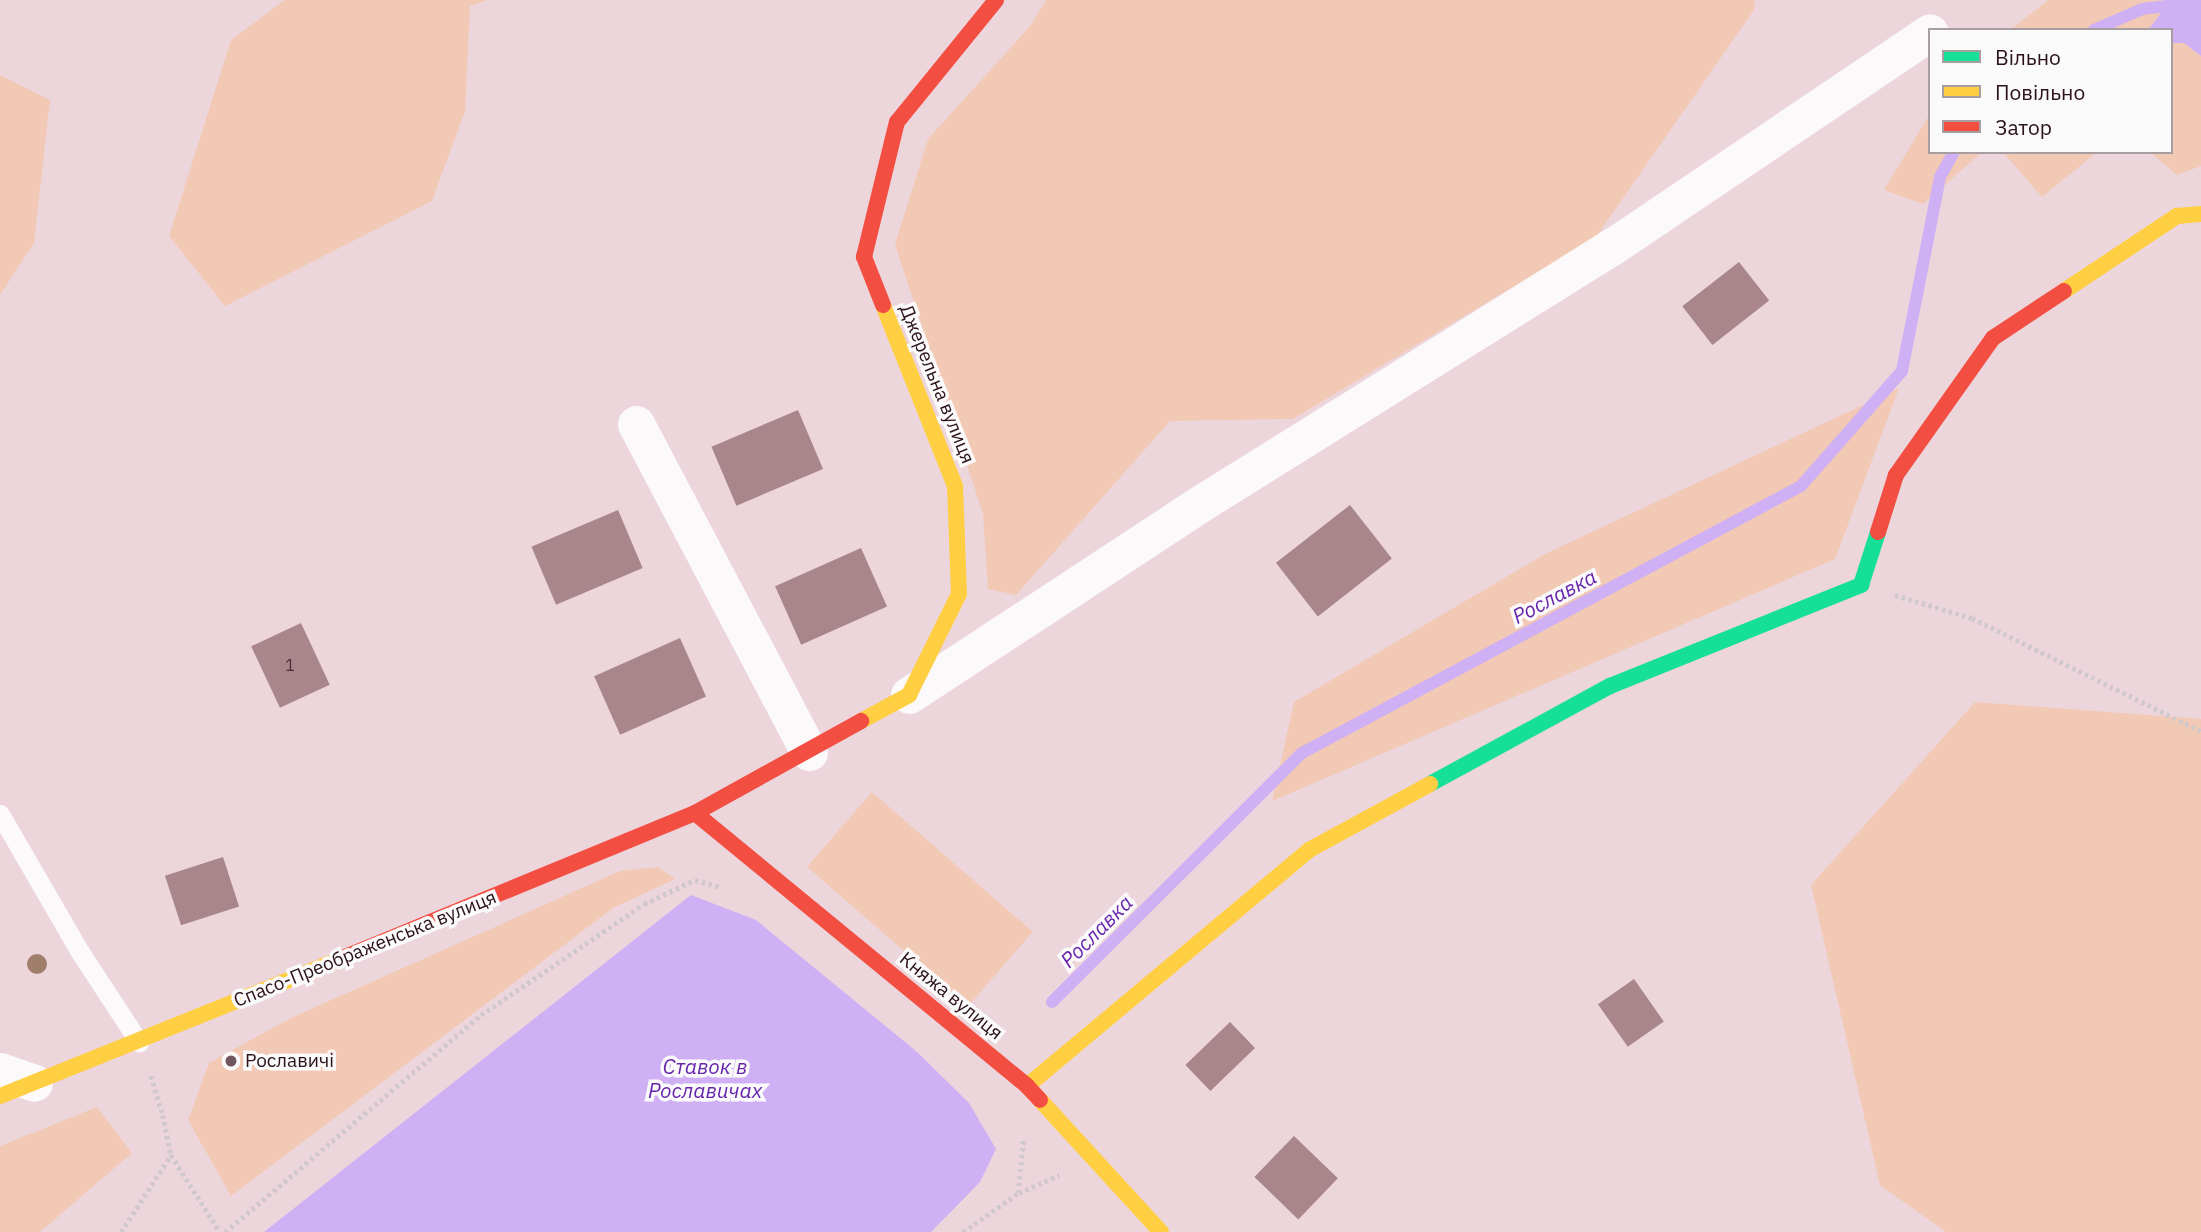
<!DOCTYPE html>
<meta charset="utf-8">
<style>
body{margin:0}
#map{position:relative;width:2201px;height:1232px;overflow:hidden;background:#edd5dc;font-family:"IBM Plex Sans",sans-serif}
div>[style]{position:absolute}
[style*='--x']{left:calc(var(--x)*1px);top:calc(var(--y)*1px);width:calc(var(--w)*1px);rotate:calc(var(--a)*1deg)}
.green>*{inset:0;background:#f2c9b4;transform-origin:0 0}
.water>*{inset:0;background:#cfb0f4}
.stream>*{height:12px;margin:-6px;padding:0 6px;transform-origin:6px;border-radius:6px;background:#cfb0f4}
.building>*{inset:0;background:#a9858c;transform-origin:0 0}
.path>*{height:4.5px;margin-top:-2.25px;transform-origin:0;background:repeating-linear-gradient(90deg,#d0c8cb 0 3.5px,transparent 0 7px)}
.lane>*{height:19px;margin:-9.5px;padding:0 9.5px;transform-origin:9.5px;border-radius:9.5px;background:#fcf9fa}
.street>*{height:37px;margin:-18.5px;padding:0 18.5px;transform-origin:18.5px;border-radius:18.5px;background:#fcf9fa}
.fast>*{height:16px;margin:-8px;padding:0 8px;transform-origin:8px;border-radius:8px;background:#16e098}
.slow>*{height:16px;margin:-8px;padding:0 8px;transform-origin:8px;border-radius:8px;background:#ffcf43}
.jam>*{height:16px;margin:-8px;padding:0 8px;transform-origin:8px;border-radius:8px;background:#f24e42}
.trees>*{width:20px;height:20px;margin:-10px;border-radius:50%;background:#9f7e6b}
.dots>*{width:19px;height:19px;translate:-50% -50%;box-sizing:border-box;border:4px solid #fafafa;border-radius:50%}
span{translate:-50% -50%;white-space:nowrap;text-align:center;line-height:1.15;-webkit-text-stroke:7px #fafafa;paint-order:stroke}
.number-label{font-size:16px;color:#4b2f37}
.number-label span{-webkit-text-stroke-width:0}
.street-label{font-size:19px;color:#2c121b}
.poi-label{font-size:19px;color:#2c121b}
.left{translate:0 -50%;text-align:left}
.water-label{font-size:21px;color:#6725ad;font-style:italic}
.legend{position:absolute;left:1928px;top:28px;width:245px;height:126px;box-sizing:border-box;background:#fafafa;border:2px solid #a89da1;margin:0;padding:9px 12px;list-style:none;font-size:21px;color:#2c121b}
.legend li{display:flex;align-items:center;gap:14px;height:35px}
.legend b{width:35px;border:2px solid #a89da1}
</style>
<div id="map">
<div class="green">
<i style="clip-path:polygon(285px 0,487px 0,470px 6px,465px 111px,432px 201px,225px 306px,169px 236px,231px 40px)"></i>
<i style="clip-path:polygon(1046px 0,1755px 0,1754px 10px,1596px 237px,1293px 419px,1170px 421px,1016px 595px,988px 589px,983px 514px,895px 244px,928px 139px,1031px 25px)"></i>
<i style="clip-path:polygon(2048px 0,2171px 0,2148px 30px,2010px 30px)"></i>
<i style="clip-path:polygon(2171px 43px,2184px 43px,2201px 56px,2201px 166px,2177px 175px,2150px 152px,2171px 152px)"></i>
<i style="clip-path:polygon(0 75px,50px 100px,34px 243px,0 295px)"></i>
<i style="clip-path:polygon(1930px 114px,1930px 152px,1982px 152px,1923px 204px,1884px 190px)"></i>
<i style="clip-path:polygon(2003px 152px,2097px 152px,2042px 197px)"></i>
<i style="clip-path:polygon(1899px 388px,1835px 559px,1272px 801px,1294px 702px,1545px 554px)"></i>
<i style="clip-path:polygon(1975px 702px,2201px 719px,2201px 1232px,1946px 1232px,1880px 1185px,1811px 885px)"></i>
<i style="left:872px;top:792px;width:213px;height:99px;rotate:41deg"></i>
<i style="clip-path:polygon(658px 867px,675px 879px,613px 908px,231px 1196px,188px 1120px,209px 1063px,291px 1018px,620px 871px)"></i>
<i style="clip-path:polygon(97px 1107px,132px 1153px,40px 1232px,0 1232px,0 1146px)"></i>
</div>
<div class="water">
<i style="clip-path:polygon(2171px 0,2201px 0,2201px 56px,2184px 43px,2171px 43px,2171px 30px,2148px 30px)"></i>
<i style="clip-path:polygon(691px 895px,756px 920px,916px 1051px,969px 1103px,996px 1149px,980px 1182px,931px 1232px,264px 1232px)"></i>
</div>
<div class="stream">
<i style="--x:2094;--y:30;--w:52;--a:-23.6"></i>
<i style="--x:2142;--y:9;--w:59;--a:-6.8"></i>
<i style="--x:1052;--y:1002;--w:353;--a:-44.9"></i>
<i style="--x:1302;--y:753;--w:566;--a:-28.15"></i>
<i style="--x:1801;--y:486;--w:153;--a:-48.7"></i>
<i style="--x:1902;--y:371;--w:198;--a:-78.9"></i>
<i style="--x:1940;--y:177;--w:29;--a:-61"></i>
</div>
<div class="building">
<i style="left:1739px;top:262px;width:49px;height:72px;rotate:52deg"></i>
<i style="left:798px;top:410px;width:64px;height:94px;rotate:67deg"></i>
<i style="left:1350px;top:505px;width:68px;height:94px;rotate:52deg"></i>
<i style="left:618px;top:510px;width:63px;height:94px;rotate:67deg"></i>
<i style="left:861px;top:548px;width:64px;height:94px;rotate:66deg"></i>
<i style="left:301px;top:623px;width:68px;height:55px;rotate:65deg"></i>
<i style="left:680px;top:638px;width:64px;height:94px;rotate:66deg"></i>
<i style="left:223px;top:857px;width:52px;height:61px;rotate:72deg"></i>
<i style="left:1634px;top:979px;width:52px;height:44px;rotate:55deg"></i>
<i style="left:1230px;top:1022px;width:36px;height:62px;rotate:46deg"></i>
<i style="left:1294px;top:1136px;width:61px;height:57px;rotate:44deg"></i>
</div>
<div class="path">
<i style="--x:1895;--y:595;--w:80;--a:16.6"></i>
<i style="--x:1972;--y:618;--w:255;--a:26.3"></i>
<i style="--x:151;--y:1076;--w:41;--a:72.9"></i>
<i style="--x:163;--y:1115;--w:41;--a:78.7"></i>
<i style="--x:171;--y:1155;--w:91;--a:57.5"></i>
<i style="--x:1019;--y:1193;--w:44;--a:-24.2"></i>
<i style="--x:121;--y:1232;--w:92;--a:-57"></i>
<i style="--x:225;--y:1232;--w:336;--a:-40.3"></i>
<i style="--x:481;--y:1015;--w:197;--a:-34.3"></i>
<i style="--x:644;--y:904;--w:56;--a:-25.2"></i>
<i style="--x:695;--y:880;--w:28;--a:15"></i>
<i style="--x:963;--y:1232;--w:67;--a:-35.3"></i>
<i style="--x:1018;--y:1193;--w:53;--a:-84.6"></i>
</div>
<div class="lane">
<i style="--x:0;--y:814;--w:160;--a:59.9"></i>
<i style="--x:80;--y:952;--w:108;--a:56.8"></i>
</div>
<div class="street">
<i style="--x:636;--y:424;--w:371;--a:62.2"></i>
<i style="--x:909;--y:695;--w:342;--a:-33.3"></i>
<i style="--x:1195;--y:507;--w:493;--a:-32"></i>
<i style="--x:1613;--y:246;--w:382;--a:-34"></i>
<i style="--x:0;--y:1071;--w:36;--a:19"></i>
</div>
<div class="fast">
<i style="--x:1430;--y:784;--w:205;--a:-28.6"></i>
<i style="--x:1610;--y:686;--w:271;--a:-21.9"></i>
<i style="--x:1861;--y:585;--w:56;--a:-72.2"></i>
</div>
<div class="slow">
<i style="--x:2064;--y:291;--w:136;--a:-33.6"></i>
<i style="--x:2177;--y:216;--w:24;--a:-5"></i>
<i style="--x:861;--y:721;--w:55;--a:-28.4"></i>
<i style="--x:909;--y:695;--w:113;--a:-63.7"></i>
<i style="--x:959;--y:594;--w:108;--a:-92.1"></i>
<i style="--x:955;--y:486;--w:195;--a:-111.7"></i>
<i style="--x:1027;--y:1086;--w:368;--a:-39.9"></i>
<i style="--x:1309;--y:850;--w:138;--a:-28.6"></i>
<i style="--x:0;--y:1096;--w:370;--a:-21.9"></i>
<i style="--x:1040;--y:1100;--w:179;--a:47.5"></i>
</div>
<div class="jam">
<i style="--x:883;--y:305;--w:52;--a:-111.6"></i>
<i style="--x:864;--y:257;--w:139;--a:-76.3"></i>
<i style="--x:897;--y:122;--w:157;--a:-50.9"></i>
<i style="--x:1878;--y:532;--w:60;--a:-72.5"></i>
<i style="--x:1896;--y:475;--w:168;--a:-54.7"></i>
<i style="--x:1993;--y:338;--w:85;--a:-33.5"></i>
<i style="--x:695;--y:813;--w:430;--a:39.4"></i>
<i style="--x:1027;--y:1086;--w:19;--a:47"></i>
<i style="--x:343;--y:958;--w:381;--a:-22.4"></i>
<i style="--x:695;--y:813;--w:190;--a:-29"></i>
</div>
<div class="trees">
<i style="left:37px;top:964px"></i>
</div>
<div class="dots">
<i style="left:231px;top:1061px;background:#70565f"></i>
</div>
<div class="number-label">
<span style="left:290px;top:665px">1</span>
</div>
<div class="street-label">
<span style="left:937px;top:384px;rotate:68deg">Джерельна вулиця</span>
<span style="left:365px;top:949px;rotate:-22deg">Спасо-Преображенська вулиця</span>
<span style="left:951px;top:996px;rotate:39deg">Княжа вулиця</span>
</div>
<div class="poi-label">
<span class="left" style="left:245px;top:1061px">Рославичі</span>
</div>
<div class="water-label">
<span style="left:1554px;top:596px;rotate:-28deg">Рославка</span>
<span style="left:1096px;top:931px;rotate:-45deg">Рославка</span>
<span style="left:705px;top:1078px">Ставок в<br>Рославичах</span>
</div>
<ul class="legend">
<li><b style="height:9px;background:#16e098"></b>Вільно</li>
<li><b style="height:9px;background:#ffcf43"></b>Повільно</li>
<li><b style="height:9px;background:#f24e42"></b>Затор</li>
</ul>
</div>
